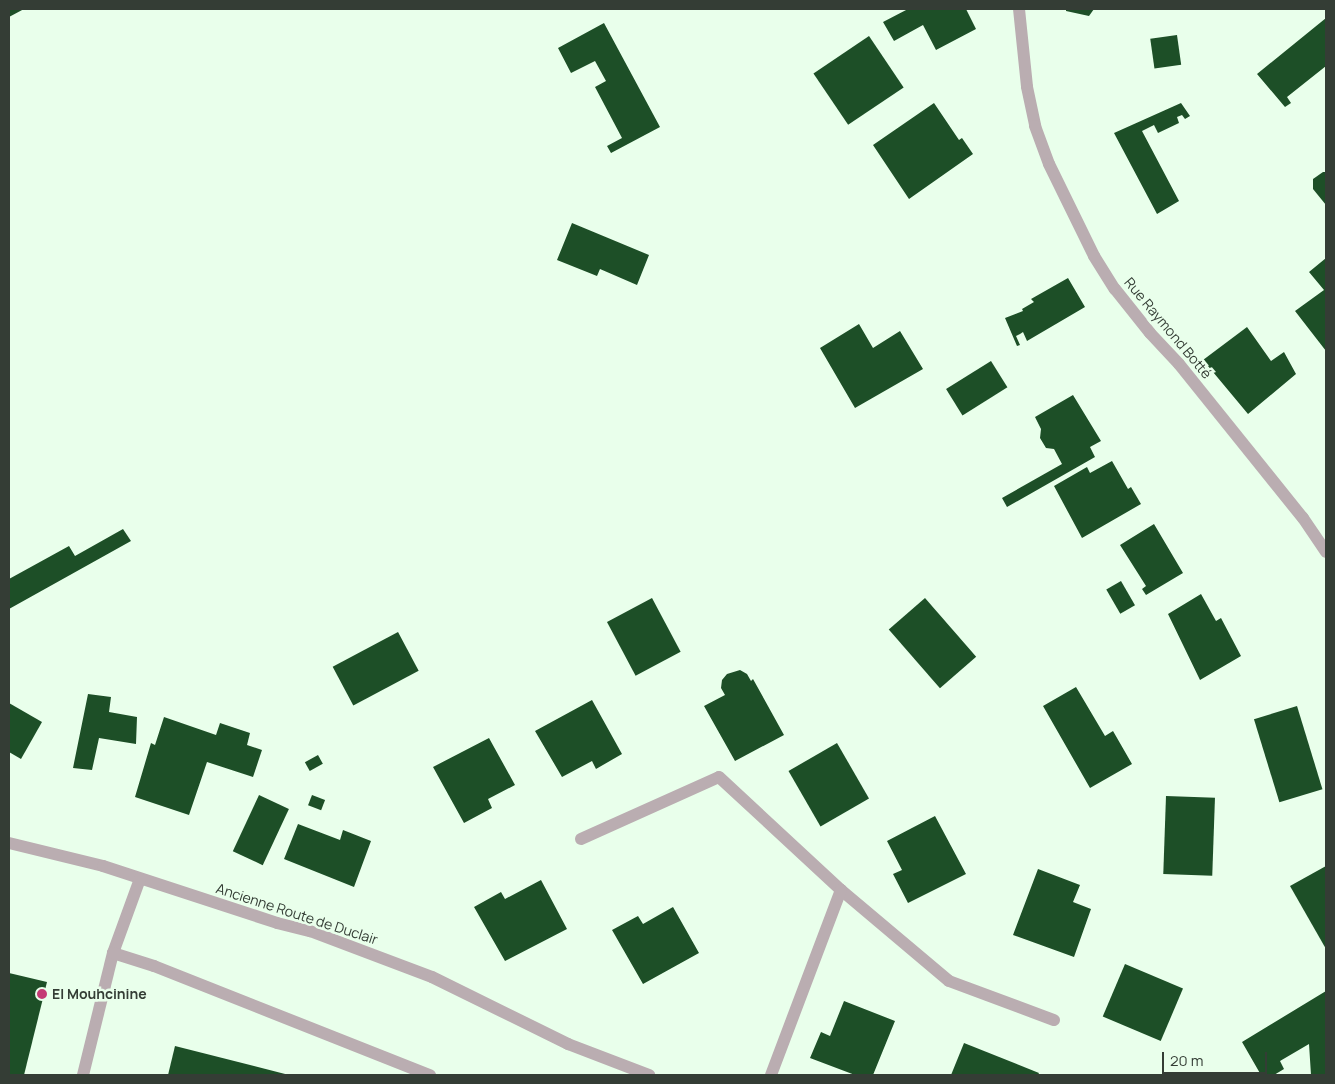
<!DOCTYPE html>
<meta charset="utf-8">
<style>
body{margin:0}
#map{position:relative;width:1335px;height:1084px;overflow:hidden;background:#e9ffeb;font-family:Manrope,sans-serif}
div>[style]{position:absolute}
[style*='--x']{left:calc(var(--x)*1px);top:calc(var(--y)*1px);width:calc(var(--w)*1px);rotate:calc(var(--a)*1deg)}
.building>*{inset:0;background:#1d4f27;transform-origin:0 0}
.minor>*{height:12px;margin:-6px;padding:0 6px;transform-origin:6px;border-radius:6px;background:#baadb1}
.dots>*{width:14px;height:14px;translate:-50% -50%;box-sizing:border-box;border:2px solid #e9ffeb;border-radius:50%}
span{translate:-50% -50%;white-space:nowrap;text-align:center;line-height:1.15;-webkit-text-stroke:5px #e9ffeb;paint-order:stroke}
.street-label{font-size:14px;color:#343d35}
.poi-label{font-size:14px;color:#343d35;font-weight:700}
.left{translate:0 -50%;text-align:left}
.frame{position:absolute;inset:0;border:10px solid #343d35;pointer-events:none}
.scale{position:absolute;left:1162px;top:1052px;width:105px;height:22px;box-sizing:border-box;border:2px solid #343d35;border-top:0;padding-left:6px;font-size:15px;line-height:18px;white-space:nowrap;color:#343d35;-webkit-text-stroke:4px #e9ffeb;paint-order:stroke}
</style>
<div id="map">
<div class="building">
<i style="clip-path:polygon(9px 9px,24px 9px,9px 17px)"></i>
<i style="clip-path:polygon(908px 9px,966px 9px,976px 29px,936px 50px,923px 25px,894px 41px,883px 22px)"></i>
<i style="clip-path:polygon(1066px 9px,1094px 9px,1089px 16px,1066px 11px)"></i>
<i style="clip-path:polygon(1326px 18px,1326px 66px,1287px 97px,1291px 103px,1285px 107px,1257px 74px)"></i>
<i style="clip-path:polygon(604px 23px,660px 127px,611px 153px,607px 146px,622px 138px,595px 87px,606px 81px,595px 61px,571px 73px,558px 48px)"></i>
<i style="left:1177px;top:35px;width:30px;height:27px;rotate:82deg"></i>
<i style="left:869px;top:36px;width:62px;height:67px;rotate:56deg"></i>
<i style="clip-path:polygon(934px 103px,959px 140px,962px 138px,973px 154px,909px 199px,873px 145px)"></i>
<i style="clip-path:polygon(1181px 103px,1190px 116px,1185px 119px,1182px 115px,1177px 117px,1179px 123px,1158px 133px,1154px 125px,1142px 131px,1179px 201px,1157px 214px,1114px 133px)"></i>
<i style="clip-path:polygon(1323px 172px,1326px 172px,1326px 205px,1313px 189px,1313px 179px)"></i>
<i style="clip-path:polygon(572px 223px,649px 255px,637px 285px,600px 269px,597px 276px,557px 260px)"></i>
<i style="clip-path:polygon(1326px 258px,1326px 351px,1295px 311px,1324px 290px,1309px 272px)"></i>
<i style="clip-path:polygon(1068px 278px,1085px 307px,1027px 341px,1023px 332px,1020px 334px,1016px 336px,1020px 345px,1017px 346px,1005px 318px,1023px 311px,1022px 309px,1034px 302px,1031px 299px)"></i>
<i style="clip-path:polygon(859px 324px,873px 348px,900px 331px,923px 369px,855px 408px,820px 348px)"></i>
<i style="clip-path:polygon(1247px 327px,1271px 361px,1284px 352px,1296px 374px,1248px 414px,1203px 360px)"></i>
<i style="left:991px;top:361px;width:31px;height:53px;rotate:58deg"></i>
<i style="clip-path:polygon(1073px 395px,1101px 441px,1090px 447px,1095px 457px,1007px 507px,1002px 498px,1062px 464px,1054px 449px,1046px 448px,1040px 438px,1041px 429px,1035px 417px)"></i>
<i style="clip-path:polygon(1112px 461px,1128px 489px,1131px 487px,1141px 504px,1082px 538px,1054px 486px,1087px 467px,1090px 473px)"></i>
<i style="clip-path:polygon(1154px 524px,1183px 573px,1146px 595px,1142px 589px,1146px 586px,1120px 545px)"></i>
<i style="clip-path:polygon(123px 529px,131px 541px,9px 609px,9px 579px,69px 546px,75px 556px)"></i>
<i style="left:1121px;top:581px;width:28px;height:17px;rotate:60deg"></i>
<i style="clip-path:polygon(1201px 594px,1216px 621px,1221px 618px,1241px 656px,1200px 680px,1168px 614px)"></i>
<i style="left:652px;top:598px;width:61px;height:51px;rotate:62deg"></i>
<i style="left:925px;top:598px;width:78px;height:48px;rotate:49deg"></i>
<i style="left:398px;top:632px;width:44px;height:74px;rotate:62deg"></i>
<i style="clip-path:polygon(740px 670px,747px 674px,751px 681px,753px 679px,784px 735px,735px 761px,704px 706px,725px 695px,721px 688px,722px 680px,727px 674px)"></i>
<i style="clip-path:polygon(1076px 687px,1105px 736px,1113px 731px,1132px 764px,1090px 788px,1043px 706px)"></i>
<i style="clip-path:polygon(88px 694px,111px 697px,109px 712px,137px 717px,136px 744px,99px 738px,92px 770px,73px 768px)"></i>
<i style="clip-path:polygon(592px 700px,622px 754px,596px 769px,592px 761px,562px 777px,535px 731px)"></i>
<i style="clip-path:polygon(9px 703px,42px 722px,21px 759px,9px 752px)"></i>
<i style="left:1297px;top:706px;width:87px;height:45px;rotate:73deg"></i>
<i style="clip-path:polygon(164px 717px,216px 735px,220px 723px,250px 733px,247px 745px,262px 750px,253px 777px,207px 762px,189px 815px,135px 797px,151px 743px,155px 745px)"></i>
<i style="clip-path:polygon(489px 738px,515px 785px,488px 799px,492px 808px,464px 823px,433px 767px)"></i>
<i style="left:837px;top:743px;width:64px;height:56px;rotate:60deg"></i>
<i style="left:318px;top:755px;width:10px;height:15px;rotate:61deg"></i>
<i style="left:259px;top:795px;width:33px;height:62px;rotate:25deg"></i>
<i style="left:312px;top:795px;width:14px;height:11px;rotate:21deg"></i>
<i style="left:1166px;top:796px;width:49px;height:78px;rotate:2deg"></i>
<i style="clip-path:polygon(935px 816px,966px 874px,908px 903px,893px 874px,902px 870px,887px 841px)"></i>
<i style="clip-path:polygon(298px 824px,340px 840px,343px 830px,371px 841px,354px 887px,284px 859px)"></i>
<i style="clip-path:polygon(1326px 866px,1326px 949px,1290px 886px)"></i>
<i style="clip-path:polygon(1038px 869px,1080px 885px,1073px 902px,1091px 909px,1074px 957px,1013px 935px)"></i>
<i style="clip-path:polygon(541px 880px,567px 929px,505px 961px,474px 907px,501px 892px,505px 899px)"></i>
<i style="clip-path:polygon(673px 907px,699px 953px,643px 984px,612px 930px,638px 916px,643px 924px)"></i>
<i style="left:1125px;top:964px;width:63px;height:57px;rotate:23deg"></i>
<i style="clip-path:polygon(9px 973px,47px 982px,24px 1075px,9px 1075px)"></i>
<i style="clip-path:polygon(1326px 991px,1326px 1075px,1311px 1075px,1309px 1044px,1280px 1061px,1284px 1069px,1274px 1075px,1261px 1075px,1242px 1042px)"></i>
<i style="clip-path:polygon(844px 1001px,895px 1021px,873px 1075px,855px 1075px,810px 1058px,821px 1032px,830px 1036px)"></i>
<i style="clip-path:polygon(964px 1043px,1039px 1073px,1038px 1075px,951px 1075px)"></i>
<i style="clip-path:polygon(175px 1046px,289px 1075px,168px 1075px)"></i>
</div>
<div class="minor">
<i style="--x:1019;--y:9;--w:78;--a:84.1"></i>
<i style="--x:1027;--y:87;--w:40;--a:78"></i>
<i style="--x:1035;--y:126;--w:40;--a:69.8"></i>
<i style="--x:1049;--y:164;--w:102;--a:63.9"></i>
<i style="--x:1094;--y:256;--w:39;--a:58"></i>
<i style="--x:1115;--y:289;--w:56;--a:51.5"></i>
<i style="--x:1150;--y:333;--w:42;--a:46.9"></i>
<i style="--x:1179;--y:364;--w:198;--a:51.2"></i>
<i style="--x:1303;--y:518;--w:41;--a:55.9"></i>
<i style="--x:581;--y:839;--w:151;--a:-24.2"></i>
<i style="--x:719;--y:777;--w:166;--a:42.8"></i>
<i style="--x:841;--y:890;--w:141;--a:40.1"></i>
<i style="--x:949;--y:981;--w:112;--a:20.4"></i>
<i style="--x:9;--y:843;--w:97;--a:13.7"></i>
<i style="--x:103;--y:866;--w:183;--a:18.1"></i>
<i style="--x:277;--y:923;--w:34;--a:14"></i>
<i style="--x:310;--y:931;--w:130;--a:20.7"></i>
<i style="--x:432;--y:977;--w:152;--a:26.2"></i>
<i style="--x:568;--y:1044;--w:87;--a:20.9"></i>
<i style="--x:113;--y:953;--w:79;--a:-70"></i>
<i style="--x:83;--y:1075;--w:126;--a:-76.2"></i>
<i style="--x:113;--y:953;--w:43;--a:17.6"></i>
<i style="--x:154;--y:966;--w:297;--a:21.6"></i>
<i style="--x:771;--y:1075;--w:198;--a:-69.3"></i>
</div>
<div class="dots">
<i style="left:42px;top:994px;background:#c43a74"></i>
</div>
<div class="street-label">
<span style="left:1168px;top:328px;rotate:50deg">Rue Raymond Botté</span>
<span style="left:297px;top:914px;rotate:18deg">Ancienne Route de Duclair</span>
</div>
<div class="poi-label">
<span class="left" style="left:52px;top:994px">El Mouhcinine</span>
</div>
<div class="frame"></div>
<div class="scale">20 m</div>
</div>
